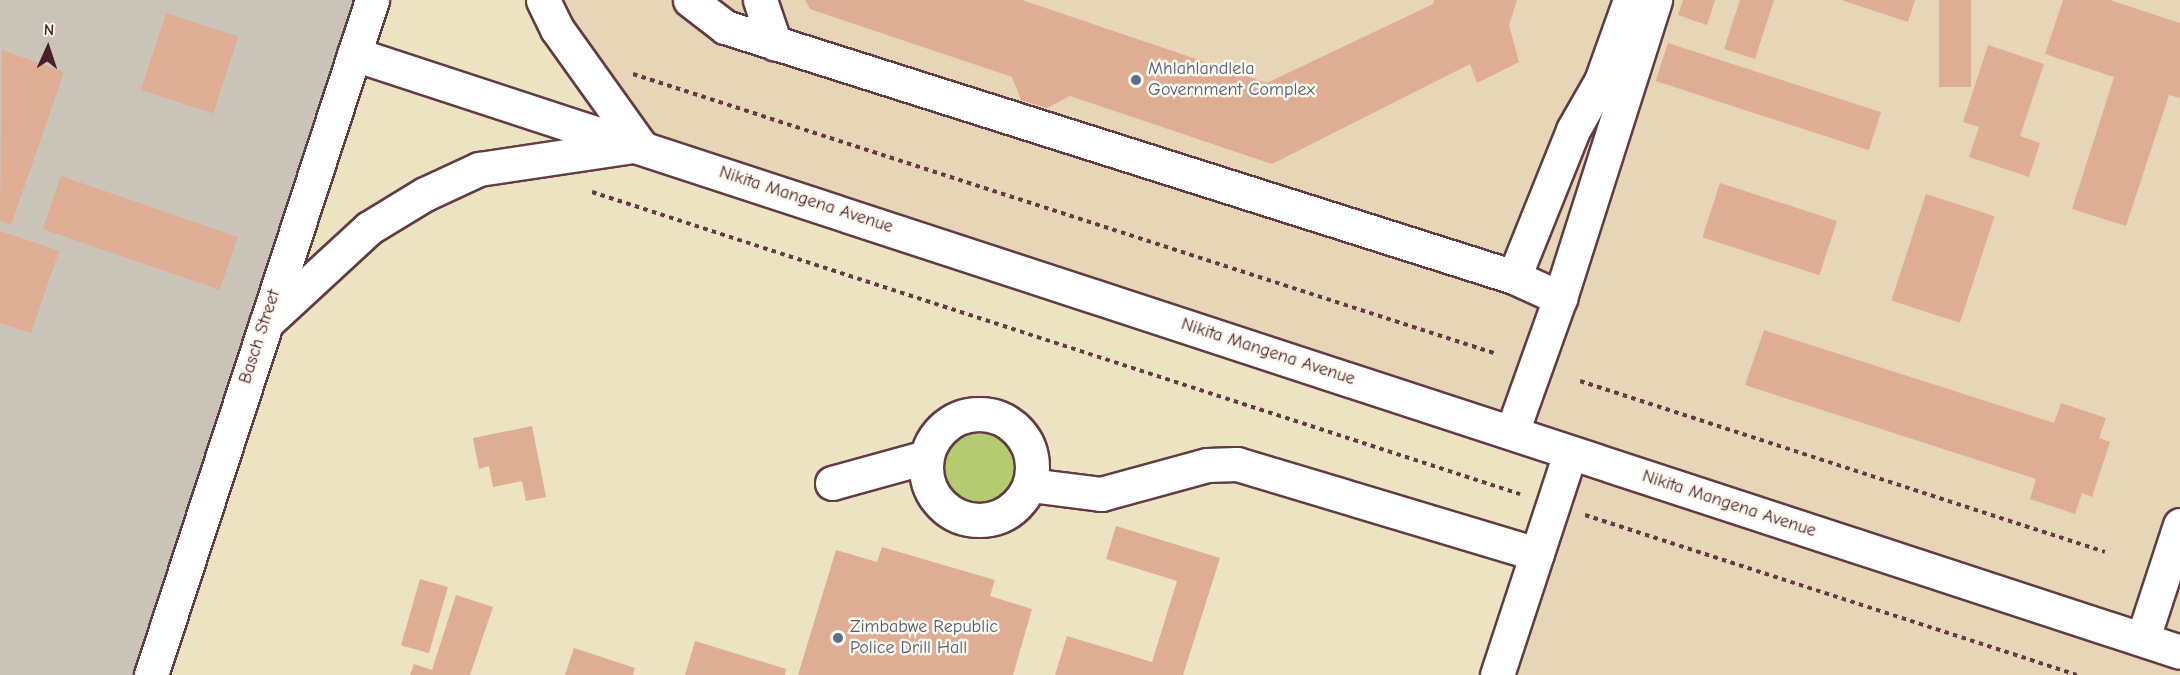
<!DOCTYPE html>
<style>
body{margin:0}
#map{position:relative;width:2180px;height:675px;overflow:hidden;background:#ece3c3;font-family:"Comic Neue",sans-serif}
div>[style]{position:absolute}
[style*='--x']{left:calc(var(--x)*1px);top:calc(var(--y)*1px);width:calc(var(--w)*1px);rotate:calc(var(--a)*1deg)}
.built>*{inset:0;background:#e6d5b7}
.industrial>*{inset:0;background:#c9c3b8}
.green>*{inset:0;background:#b5cb6f}
.round{border-radius:50%}
.building>*{inset:0;background:#dead94;transform-origin:0 0}
.path>*{height:4px;margin-top:-2px;transform-origin:0;background:repeating-linear-gradient(90deg,#623c42 0 4.5px,transparent 0 9px)}
.roads{filter:drop-shadow(2px 0 #623c42) drop-shadow(-2px 0 #623c42) drop-shadow(0 2px #623c42) drop-shadow(0 -2px #623c42)}
.minor>*{height:33px;margin:-16.5px;padding:0 16.5px;transform-origin:16.5px;border-radius:16.5px;background:#fff}
.minor>.ring{margin:-16.5px;padding:0;box-sizing:content-box;background:none;border:33px solid #fff;border-radius:50%}
.dots>*{width:16px;height:16px;translate:-50% -50%;box-sizing:border-box;border:3px solid #fbf7ec;border-radius:50%}
span{translate:-50% -50%;white-space:nowrap;text-align:center;line-height:1.15;-webkit-text-stroke:5px #fbf7ec;paint-order:stroke}
.service-label{font-size:18px;color:#4e5e75}
.left{translate:0 -50%;text-align:left}
.street-label{font-size:18px;color:#4a1f2b}
.north{position:absolute;left:18px;top:18px;width:60px;height:60px;-webkit-text-stroke:4px #fbf7ec;paint-order:stroke;rotate:3deg;font-size:16px;font-weight:700;line-height:24px;text-align:center;color:#4a1f2b}
.north::after{content:'';display:block;margin:auto;width:21px;height:27px;background:#4a1f2b;clip-path:polygon(50% 0,100% 100%,50% 72%,0 100%)}
</style>
<div id="map">
<div class="built">
<i style="clip-path:polygon(549px 0,2180px 0,2180px 675px,1503px 675px,1577px 450px,642px 137px)"></i>
</div>
<div class="industrial">
<i style="clip-path:polygon(0 0,354px 0,141px 675px,0 675px)"></i>
</div>
<div class="green">
<i class="round" style="left:931px;top:420px;width:94px;height:94px"></i>
</div>
<div class="building">
<i style="clip-path:polygon(805px 0,1022px 0,1267px 83px,1433px 4px,1434px 0,1517px 0,1509px 25px,1519px 62px,1477px 83px,1470px 64px,1272px 164px,1070px 96px,1047px 108px,1021px 100px,1012px 77px,810px 9px)"></i>
<i style="clip-path:polygon(1683px 0,1715px 0,1707px 25px,1678px 15px)"></i>
<i style="clip-path:polygon(1740px 0,1774px 0,1755px 59px,1724px 49px)"></i>
<i style="clip-path:polygon(1841px 0,1915px 0,1908px 22px)"></i>
<i style="left:1939px;top:0;width:32px;height:87px"></i>
<i style="clip-path:polygon(2063px 0,2110px 0,2180px 23px,2180px 98px,2169px 95px,2126px 226px,2072px 209px,2114px 77px,2045px 54px)"></i>
<i style="left:166px;top:13px;width:76px;height:81px;rotate:18deg"></i>
<i style="left:1668px;top:43px;width:224px;height:40px;rotate:18deg"></i>
<i style="clip-path:polygon(1988px 45px,2044px 64px,2020px 136px,2040px 143px,2029px 177px,1969px 157px,1979px 127px,1963px 122px)"></i>
<i style="clip-path:polygon(2px 50px,64px 72px,11px 225px,0 221px)"></i>
<i style="left:61px;top:176px;width:187px;height:56px;rotate:19deg"></i>
<i style="left:1720px;top:183px;width:123px;height:57px;rotate:18deg"></i>
<i style="left:1926px;top:194px;width:72px;height:112px;rotate:18deg"></i>
<i style="clip-path:polygon(0 231px,59px 251px,31px 333px,0 323px)"></i>
<i style="clip-path:polygon(1764px 330px,2054px 423px,2061px 403px,2106px 418px,2099px 438px,2110px 442px,2092px 497px,2082px 493px,2075px 514px,2030px 499px,2036px 479px,1745px 385px)"></i>
<i style="clip-path:polygon(532px 426px,546px 497px,526px 501px,522px 481px,493px 487px,489px 466px,479px 469px,473px 438px)"></i>
<i style="clip-path:polygon(1116px 526px,1220px 558px,1183px 675px,1055px 675px,1067px 636px,1152px 662px,1177px 581px,1106px 559px)"></i>
<i style="clip-path:polygon(882px 547px,995px 580px,990px 596px,1032px 609px,1013px 675px,798px 675px,836px 550px,877px 562px)"></i>
<i style="left:420px;top:579px;width:29px;height:69px;rotate:16deg"></i>
<i style="clip-path:polygon(456px 595px,493px 607px,470px 675px,410px 675px,414px 664px,432px 670px)"></i>
<i style="clip-path:polygon(695px 641px,786px 669px,785px 675px,685px 675px)"></i>
<i style="clip-path:polygon(574px 648px,635px 668px,633px 675px,565px 675px)"></i>
</div>
<div class="path">
<i style="--x:633;--y:74;--w:908;--a:17.96"></i>
<i style="--x:592;--y:192;--w:976;--a:18.03"></i>
<i style="--x:1580;--y:381;--w:552;--a:18.04"></i>
<i style="--x:1585;--y:515;--w:517;--a:18.01"></i>
</div>
<div class="roads">
<div class="minor">
<i style="--x:690;--y:0;--w:44;--a:37.6"></i>
<i style="--x:725;--y:27;--w:828;--a:17.58"></i>
<i style="--x:1514;--y:277;--w:51;--a:24.5"></i>
<i style="--x:760;--y:0;--w:46;--a:71.2"></i>
<i style="--x:354;--y:54;--w:1921;--a:18.13"></i>
<i style="--x:1514;--y:277;--w:158;--a:-68.1"></i>
<i style="--x:1573;--y:130;--w:56;--a:-60.3"></i>
<i style="--x:1601;--y:81;--w:86;--a:-70.3"></i>
<i style="--x:266;--y:323;--w:140;--a:-42.7"></i>
<i style="--x:369;--y:228;--w:66;--a:-31.3"></i>
<i style="--x:425;--y:194;--w:60;--a:-24.8"></i>
<i style="--x:479;--y:169;--w:163;--a:-8.5"></i>
<i style="--x:640;--y:145;--w:143;--a:-125.6"></i>
<i style="--x:557;--y:29;--w:32;--a:-116"></i>
<i class="ring" style="left:926px;top:414px;width:73px;height:73px"></i>
<i style="--x:1512;--y:432;--w:142;--a:-70.3"></i>
<i style="--x:1560;--y:298;--w:313;--a:-72.3"></i>
<i style="--x:832;--y:483;--w:98;--a:-15.5"></i>
<i style="--x:1030;--y:485;--w:72;--a:7.2"></i>
<i style="--x:1101;--y:494;--w:110;--a:-15.3"></i>
<i style="--x:1207;--y:465;--w:30;--a:-2"></i>
<i style="--x:1237;--y:464;--w:313;--a:16.7"></i>
<i style="--x:2143;--y:638;--w:119;--a:-71.9"></i>
<i style="--x:151;--y:675;--w:710;--a:-71.87"></i>
<i style="--x:1497;--y:675;--w:234;--a:-71.8"></i>
</div>
</div>
<div class="dots">
<i style="left:1136px;top:80px;background:#5c6f8a"></i>
<i style="left:838px;top:638px;background:#5c6f8a"></i>
</div>
<div class="service-label">
<span class="left" style="left:1148px;top:80px">Mhlahlandlela<br>Government Complex</span>
<span class="left" style="left:850px;top:638px">Zimbabwe Republic<br>Police Drill Hall</span>
</div>
<div class="street-label">
<span style="left:806px;top:200px;rotate:18deg">Nikita Mangena Avenue</span>
<span style="left:260px;top:337px;rotate:-72deg">Basch Street</span>
<span style="left:1268px;top:352px;rotate:18deg">Nikita Mangena Avenue</span>
<span style="left:1729px;top:504px;rotate:18deg">Nikita Mangena Avenue</span>
</div>
<div class="north">N</div>
</div>
